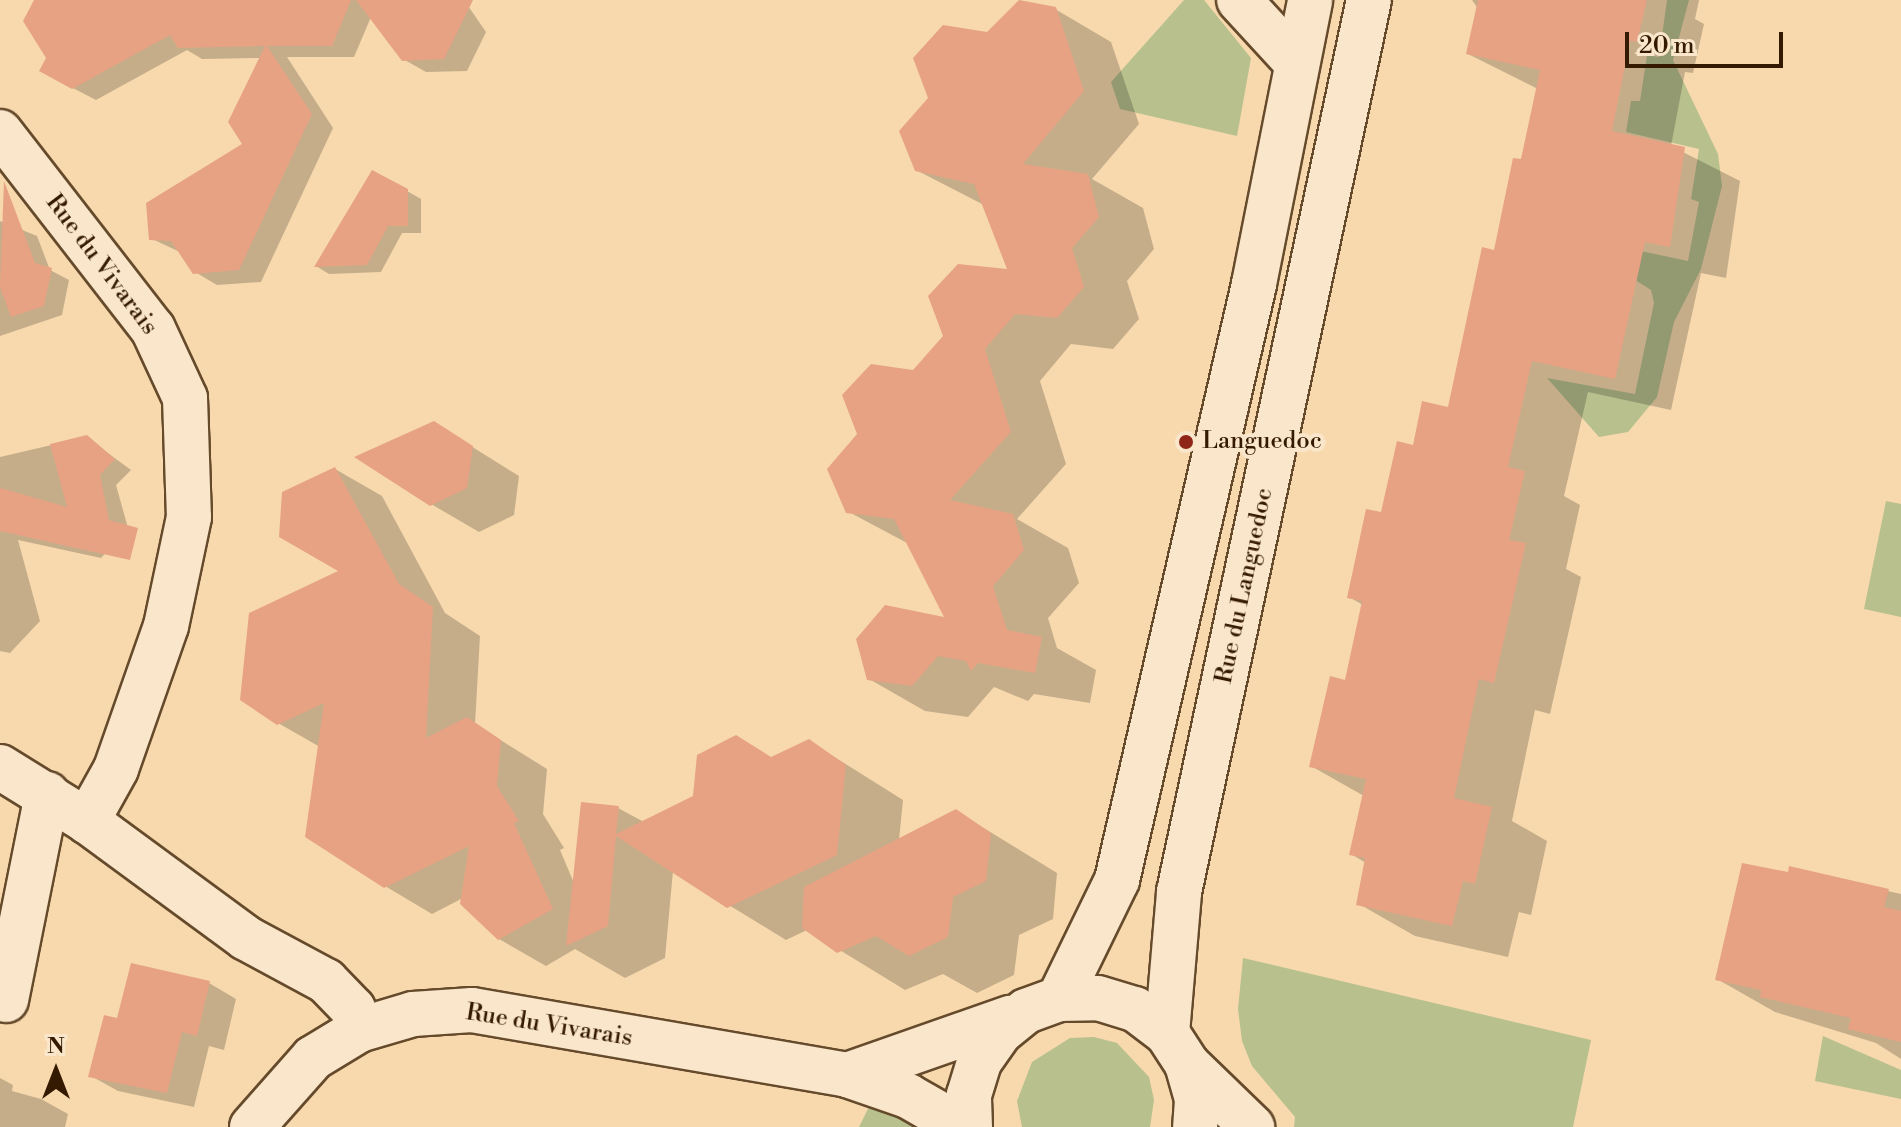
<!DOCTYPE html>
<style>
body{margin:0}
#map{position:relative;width:1901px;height:1127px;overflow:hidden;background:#f7d9ad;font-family:"Libre Bodoni",serif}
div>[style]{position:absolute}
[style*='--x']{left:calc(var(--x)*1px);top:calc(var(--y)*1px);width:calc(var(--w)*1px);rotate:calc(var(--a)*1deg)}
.green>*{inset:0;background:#b8c08d}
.shadow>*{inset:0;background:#0003}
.building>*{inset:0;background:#e7a284}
.roads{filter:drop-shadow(2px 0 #654a2b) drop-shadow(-2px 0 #654a2b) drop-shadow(0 2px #654a2b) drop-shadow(0 -2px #654a2b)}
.minor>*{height:44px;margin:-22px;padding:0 22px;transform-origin:22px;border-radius:22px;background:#fae6ca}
.dots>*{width:22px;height:22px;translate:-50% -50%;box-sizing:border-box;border:4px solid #fae6ca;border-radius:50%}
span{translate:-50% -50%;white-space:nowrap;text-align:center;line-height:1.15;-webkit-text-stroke:8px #fae6ca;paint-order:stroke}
.street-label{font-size:24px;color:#341a00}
.poi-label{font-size:24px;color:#341a00}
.left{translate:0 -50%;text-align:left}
.north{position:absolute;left:16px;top:1031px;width:80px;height:80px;-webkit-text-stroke:6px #fae6ca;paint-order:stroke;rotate:0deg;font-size:22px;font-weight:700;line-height:32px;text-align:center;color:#341a00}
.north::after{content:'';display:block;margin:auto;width:28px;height:36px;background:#341a00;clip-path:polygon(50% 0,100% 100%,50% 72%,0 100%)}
.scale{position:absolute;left:1625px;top:32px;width:158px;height:36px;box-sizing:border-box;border:4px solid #341a00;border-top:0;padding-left:10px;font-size:24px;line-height:28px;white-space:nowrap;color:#341a00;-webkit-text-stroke:6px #fae6ca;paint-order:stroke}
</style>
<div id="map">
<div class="green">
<i style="clip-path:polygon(1184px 0,1204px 0,1251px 58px,1237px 136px,1120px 109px,1111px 82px)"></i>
<i style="clip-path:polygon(1667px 0,1689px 0,1673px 60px,1718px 154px,1722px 186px,1701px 269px,1674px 322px,1657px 397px,1628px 432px,1599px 437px,1547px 378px,1635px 394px,1654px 303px,1651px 290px,1629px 276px,1636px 250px,1688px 261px,1699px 202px,1691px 199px,1699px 149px,1626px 132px,1631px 101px,1640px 101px,1647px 55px,1659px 57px)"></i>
<i style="clip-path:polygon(1886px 501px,1901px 504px,1901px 617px,1864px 609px)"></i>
<i style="clip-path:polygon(1243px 958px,1591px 1040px,1573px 1127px,1294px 1127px,1295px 1117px,1252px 1066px,1242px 1041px,1238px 1009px)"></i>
<i style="clip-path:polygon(1823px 1036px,1901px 1070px,1901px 1099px,1815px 1081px)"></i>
<i style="clip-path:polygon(1094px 1037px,1117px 1043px,1149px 1077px,1154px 1100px,1150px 1127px,1022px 1127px,1017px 1101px,1032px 1062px,1070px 1038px)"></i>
<i style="clip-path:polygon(869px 1107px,900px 1113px,922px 1127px,859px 1127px)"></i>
</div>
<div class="shadow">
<i style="clip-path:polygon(37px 0,464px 0,486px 32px,467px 71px,426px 72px,403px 59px,371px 17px,354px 57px,287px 57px,333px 128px,261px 282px,217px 285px,195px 272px,180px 252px,150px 238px,245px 144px,261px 58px,202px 59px,187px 50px,96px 100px,63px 83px)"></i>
<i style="clip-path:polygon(1472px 0,1699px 0,1695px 19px,1704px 24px,1693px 73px,1685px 72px,1671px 146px,1740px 181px,1726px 278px,1701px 273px,1671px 410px,1588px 392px,1564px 496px,1580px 505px,1566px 569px,1581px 577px,1550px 714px,1535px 710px,1512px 821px,1547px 841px,1531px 915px,1519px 912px,1508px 957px,1415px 936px,1359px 904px,1366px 863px,1351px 854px,1364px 796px,1311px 766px,1346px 682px,1363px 605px,1349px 597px,1414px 447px,1449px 409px,1522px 162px,1538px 89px,1468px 54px,1478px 9px)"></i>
<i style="clip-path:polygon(1055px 9px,1111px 42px,1139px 124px,1092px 179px,1143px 208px,1154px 249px,1127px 281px,1139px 319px,1113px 349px,1071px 344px,1040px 381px,1066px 464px,1017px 519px,1068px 548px,1079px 583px,1048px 618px,1057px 648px,1096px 670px,1090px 703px,1034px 694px,1028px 701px,994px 687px,968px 717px,925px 711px,869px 679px,947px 620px,909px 544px,847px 511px,914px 372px,1010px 271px,984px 205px,916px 170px,988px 34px)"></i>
<i style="clip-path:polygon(407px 191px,421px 199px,421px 233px,402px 233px,381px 272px,329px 274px,316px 266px)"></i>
<i style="clip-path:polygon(0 221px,37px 236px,50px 270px,69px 280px,62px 315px,0 336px)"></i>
<i style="clip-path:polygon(434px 423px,519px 476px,514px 515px,479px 532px,431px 504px)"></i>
<i style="clip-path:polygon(86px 437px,131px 470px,116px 485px,128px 528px,101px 558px,18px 540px,40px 621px,10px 653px,0 651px,0 457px)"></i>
<i style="clip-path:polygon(335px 469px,382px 496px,445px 613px,480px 636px,475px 724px,547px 769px,543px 814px,564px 848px,560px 850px,574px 883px,618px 808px,644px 822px,809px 741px,903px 800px,899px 840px,956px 811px,1057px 873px,1053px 919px,1019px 935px,1014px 975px,977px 993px,943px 974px,905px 990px,807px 930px,786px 940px,673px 871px,665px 958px,625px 978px,575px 949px,546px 966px,499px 939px,463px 898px,432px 914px,385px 886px,320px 747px,278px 723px,342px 572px)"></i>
<i style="clip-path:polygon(1791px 869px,1901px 894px,1901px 1059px,1876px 1043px,1775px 1012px,1717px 979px)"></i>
<i style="clip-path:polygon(209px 983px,236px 999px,224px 1050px,209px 1046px,194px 1107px,118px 1091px,91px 1076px,118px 1021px)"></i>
<i style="clip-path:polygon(0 1078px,13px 1085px,12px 1091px,41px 1099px,68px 1114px,65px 1127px,0 1127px)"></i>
</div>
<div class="building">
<i style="clip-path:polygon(34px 0,351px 0,332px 46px,267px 46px,312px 114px,239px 270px,193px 274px,171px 241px,149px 240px,146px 203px,242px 144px,228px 122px,265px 46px,178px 48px,170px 35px,72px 89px,39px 71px,46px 58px,23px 21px)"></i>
<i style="clip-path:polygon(356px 0,473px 0,444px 59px,402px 61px)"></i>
<i style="clip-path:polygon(1019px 0,1056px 7px,1084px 91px,1023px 164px,1088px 174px,1099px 217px,1072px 248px,1084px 287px,1057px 318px,1015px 314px,985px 349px,1011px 432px,950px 500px,1013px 514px,1024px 550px,993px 586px,1007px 630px,1042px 637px,1035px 673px,978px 663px,971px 671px,966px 661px,938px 656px,912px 686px,867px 680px,856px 639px,885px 605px,944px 617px,894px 519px,846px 513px,827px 469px,857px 434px,842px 395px,871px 364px,913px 370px,943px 336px,928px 296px,958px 264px,1007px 269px,974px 184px,915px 171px,899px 131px,928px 98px,913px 58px,943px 25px,987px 32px)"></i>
<i style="clip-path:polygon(1478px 0,1647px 0,1637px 42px,1630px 41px,1612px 131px,1685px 147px,1670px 247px,1645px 242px,1615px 379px,1532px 361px,1508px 467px,1525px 471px,1509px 540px,1526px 543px,1494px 683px,1479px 679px,1454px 798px,1492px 807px,1475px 884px,1463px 881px,1452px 926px,1356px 905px,1365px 858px,1349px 855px,1366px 779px,1309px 767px,1330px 676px,1345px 680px,1362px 601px,1347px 598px,1366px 509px,1381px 512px,1397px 441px,1413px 445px,1422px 401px,1448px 407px,1482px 247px,1494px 250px,1513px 158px,1521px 159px,1540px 70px,1466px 54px)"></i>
<i style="clip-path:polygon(372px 170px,408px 189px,408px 226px,388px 226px,367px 265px,314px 267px)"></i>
<i style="clip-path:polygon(4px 181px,35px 263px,52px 268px,44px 306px,11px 317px,0 287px)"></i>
<i style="clip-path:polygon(434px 421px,473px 446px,467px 488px,430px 506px,354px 457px)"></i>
<i style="clip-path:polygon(87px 435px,115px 459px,100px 475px,109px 520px,138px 528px,130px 560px,0 531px,0 488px,67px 507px,50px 444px)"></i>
<i style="clip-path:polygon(335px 467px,399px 584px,433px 607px,426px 738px,467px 717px,501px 740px,497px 786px,519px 821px,514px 823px,553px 909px,498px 940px,460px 904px,469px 846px,384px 888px,305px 837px,324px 703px,277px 725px,240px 700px,249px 613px,338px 571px,279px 537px,282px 492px)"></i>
<i style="clip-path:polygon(736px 735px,771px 757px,809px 739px,846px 765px,837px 855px,727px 908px,616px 836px,608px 926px,566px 946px,581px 802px,619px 806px,616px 834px,693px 796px,697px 755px)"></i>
<i style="clip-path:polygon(956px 809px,991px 833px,986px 881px,953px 897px,948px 937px,909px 956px,876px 936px,837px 953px,802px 928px,804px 887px)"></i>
<i style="clip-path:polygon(1742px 863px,1788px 872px,1789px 866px,1889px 889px,1884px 907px,1901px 911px,1901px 1042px,1848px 1029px,1851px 1018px,1760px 997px,1761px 990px,1715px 980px)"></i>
<i style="clip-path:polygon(131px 963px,210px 981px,197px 1036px,182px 1032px,167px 1093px,88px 1077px,104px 1015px,117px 1018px)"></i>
</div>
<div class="roads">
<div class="minor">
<i style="--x:1239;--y:0;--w:84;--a:47.4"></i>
<i style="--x:0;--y:132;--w:249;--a:52.2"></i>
<i style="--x:153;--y:329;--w:76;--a:65.1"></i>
<i style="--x:185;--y:398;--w:119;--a:88.1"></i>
<i style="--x:189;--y:517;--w:111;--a:101.9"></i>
<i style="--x:166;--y:626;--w:151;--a:109.3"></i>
<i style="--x:116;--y:769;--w:60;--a:119.1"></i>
<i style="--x:0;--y:767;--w:102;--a:31.8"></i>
<i style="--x:87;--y:821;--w:197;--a:36.3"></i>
<i style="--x:246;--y:938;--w:91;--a:28.3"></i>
<i style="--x:326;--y:981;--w:39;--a:46"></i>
<i style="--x:353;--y:1009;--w:22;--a:74"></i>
<i style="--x:1059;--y:999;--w:132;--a:-64"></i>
<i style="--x:1117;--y:880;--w:612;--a:-77.05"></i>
<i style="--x:1254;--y:284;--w:289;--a:-78.8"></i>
<i style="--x:6;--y:1000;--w:210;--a:-78.7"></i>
<i style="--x:1167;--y:1033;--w:142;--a:-85.1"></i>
<i style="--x:1179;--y:892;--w:912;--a:-77.98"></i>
<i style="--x:1187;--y:1064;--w:91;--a:44.1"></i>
<i style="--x:847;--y:1075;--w:173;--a:-19.3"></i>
<i style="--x:252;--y:1127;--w:92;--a:-48.5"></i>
<i style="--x:313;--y:1058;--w:54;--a:-31.3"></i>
<i style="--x:359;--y:1030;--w:56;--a:-16.5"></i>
<i style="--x:413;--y:1014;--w:59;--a:-3.9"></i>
<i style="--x:472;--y:1010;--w:381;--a:9.8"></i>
<i style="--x:847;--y:1075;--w:65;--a:19"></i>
<i style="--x:908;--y:1096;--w:62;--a:29.9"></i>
<i style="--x:970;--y:1127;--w:32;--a:-92"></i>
<i style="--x:969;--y:1095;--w:34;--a:-73"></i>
<i style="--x:979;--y:1062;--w:35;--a:-55"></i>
<i style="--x:999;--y:1033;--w:35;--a:-39"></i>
<i style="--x:1026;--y:1011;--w:35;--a:-20"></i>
<i style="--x:1059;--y:999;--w:39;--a:-1"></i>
<i style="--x:1098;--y:998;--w:39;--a:17"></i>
<i style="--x:1135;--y:1009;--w:40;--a:37"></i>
<i style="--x:1167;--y:1033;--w:37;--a:57"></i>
<i style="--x:1187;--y:1064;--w:37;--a:74"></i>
<i style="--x:1197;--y:1100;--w:27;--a:94"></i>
</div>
</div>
<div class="dots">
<i style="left:1186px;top:442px;background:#8f2418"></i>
</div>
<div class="street-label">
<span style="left:101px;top:265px;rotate:53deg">Rue du Vivarais</span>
<span style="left:1245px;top:586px;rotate:-78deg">Rue du Languedoc</span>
<span style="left:549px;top:1026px;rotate:9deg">Rue du Vivarais</span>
</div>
<div class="poi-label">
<span class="left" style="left:1202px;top:442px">Languedoc</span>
</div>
<div class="north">N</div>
<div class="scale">20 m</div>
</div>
